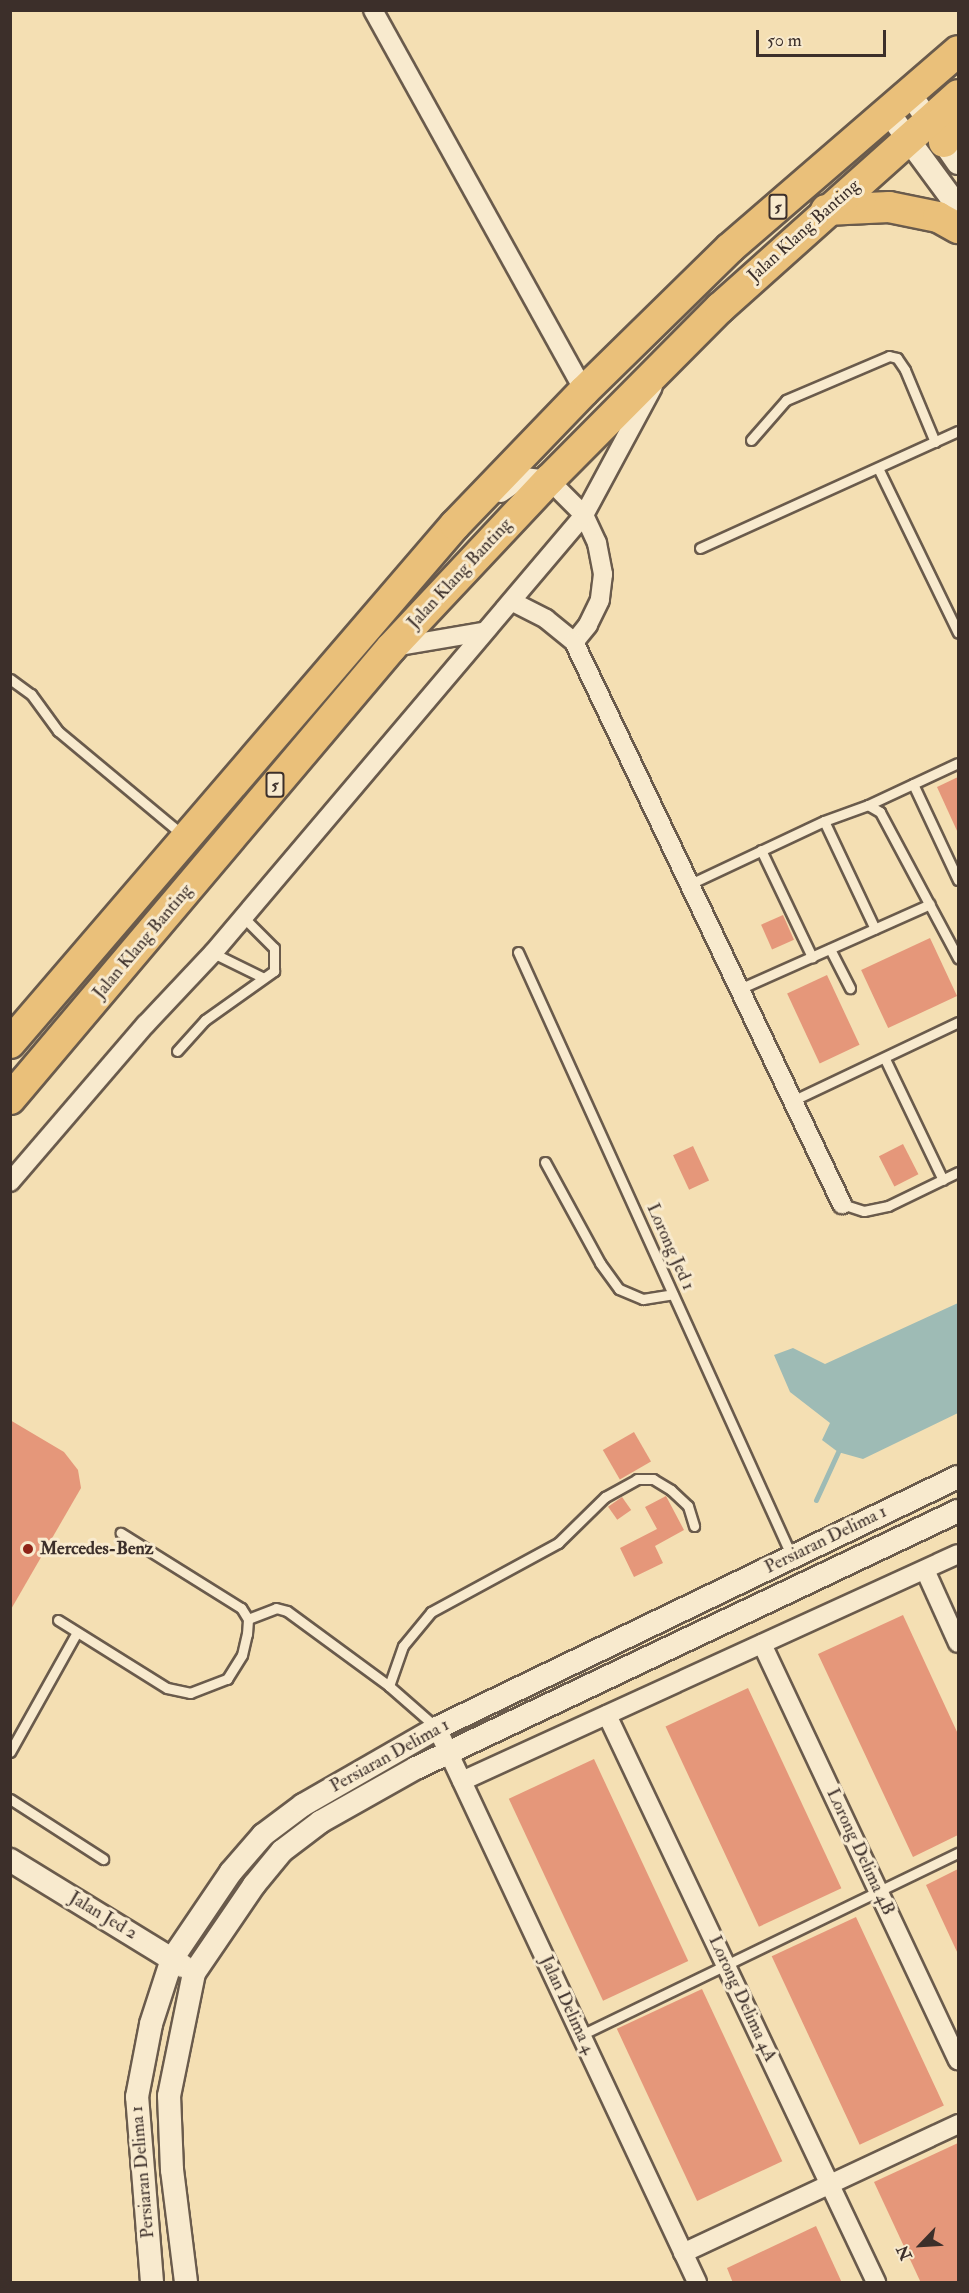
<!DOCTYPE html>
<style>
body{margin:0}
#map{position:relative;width:969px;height:2293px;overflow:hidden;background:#f4dfb3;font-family:"IM FELL Double Pica",serif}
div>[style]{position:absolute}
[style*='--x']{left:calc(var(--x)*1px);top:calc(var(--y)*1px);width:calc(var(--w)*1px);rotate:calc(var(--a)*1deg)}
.water>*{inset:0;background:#9ebbb5}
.stream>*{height:5px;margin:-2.5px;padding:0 2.5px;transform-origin:2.5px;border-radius:2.5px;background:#9ebbb5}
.building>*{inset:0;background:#e5977a;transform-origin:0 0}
.roads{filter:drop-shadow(2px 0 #6a5b4c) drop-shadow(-2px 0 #6a5b4c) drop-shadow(0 2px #6a5b4c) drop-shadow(0 -2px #6a5b4c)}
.service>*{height:9px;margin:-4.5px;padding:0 4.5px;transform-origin:4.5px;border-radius:4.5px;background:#f8eace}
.minor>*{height:18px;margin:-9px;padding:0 9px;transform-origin:9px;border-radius:9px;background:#f8eace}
.tertiary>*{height:22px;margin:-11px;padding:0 11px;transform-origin:11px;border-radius:11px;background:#f8eace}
.trunk>*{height:30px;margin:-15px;padding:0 15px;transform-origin:15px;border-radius:15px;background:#eac07a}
.dots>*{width:16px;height:16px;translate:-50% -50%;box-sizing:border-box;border:3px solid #f8eace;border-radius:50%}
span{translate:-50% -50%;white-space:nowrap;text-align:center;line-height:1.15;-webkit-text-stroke:6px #f8eace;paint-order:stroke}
.shield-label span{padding:2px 4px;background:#f8eace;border:2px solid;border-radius:4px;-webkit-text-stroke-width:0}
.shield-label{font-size:16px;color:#3c2f2a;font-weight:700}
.street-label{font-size:18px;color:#3c2f2a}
.poi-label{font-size:18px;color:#3c2f2a;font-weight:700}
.left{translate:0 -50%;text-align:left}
.frame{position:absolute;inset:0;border:12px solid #3c2f2a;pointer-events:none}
.north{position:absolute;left:891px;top:2215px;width:60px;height:60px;-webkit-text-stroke:4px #f8eace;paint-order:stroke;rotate:245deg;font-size:16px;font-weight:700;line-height:24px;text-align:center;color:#3c2f2a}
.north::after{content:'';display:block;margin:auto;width:21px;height:27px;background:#3c2f2a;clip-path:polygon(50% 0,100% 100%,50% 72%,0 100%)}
.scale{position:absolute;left:756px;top:30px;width:130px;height:27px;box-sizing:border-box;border:3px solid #3c2f2a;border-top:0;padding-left:8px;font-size:18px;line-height:21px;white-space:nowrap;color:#3c2f2a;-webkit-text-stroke:4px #f8eace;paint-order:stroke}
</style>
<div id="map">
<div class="water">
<i style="clip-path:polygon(958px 1303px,958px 1413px,863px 1459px,838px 1452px,822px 1440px,830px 1423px,790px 1392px,774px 1355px,793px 1348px,825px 1364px)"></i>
</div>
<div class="stream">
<i style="--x:816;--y:1500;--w:53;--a:-65.4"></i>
</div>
<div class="building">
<i style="clip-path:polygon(958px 777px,958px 833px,937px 787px)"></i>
<i style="left:783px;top:915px;width:27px;height:24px;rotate:66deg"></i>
<i style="left:930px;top:938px;width:64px;height:76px;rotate:65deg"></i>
<i style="left:827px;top:975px;width:77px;height:44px;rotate:65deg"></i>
<i style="left:903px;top:1144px;width:34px;height:27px;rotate:63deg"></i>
<i style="left:693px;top:1146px;width:38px;height:22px;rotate:65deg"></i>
<i style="clip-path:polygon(10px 1420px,64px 1452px,78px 1470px,81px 1488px,10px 1611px)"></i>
<i style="left:634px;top:1432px;width:34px;height:36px;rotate:60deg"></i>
<i style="clip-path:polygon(666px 1496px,684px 1530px,655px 1546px,663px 1563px,634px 1577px,620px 1548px,657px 1529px,645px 1507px)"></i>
<i style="left:622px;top:1497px;width:16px;height:17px;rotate:55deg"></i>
<i style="clip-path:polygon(903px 1615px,958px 1734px,958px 1835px,913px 1857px,818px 1654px)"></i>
<i style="left:748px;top:1688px;width:221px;height:91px;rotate:65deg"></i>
<i style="left:594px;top:1759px;width:223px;height:94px;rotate:65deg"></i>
<i style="clip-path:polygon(958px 1869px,958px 1954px,926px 1885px)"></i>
<i style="left:856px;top:1917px;width:208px;height:93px;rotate:65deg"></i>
<i style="left:702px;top:1989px;width:190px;height:94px;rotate:65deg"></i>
<i style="clip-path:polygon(958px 2143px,958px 2283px,921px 2283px,874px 2182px)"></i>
<i style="clip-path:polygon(816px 2226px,842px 2283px,733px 2283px,727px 2268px)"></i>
</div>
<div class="roads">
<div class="service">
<i style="--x:751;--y:440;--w:53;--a:-48.8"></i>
<i style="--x:786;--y:400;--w:112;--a:-23.1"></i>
<i style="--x:889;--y:356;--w:8;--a:14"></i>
<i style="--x:897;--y:358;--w:14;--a:56"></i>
<i style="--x:905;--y:370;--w:78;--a:67.4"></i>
<i style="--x:878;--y:468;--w:183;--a:64.1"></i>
<i style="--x:700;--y:548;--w:283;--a:-24.4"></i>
<i style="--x:10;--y:679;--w:26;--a:36"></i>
<i style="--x:31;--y:694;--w:46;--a:53.9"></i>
<i style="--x:58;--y:731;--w:163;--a:39.8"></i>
<i style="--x:913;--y:784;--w:106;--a:64.9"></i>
<i style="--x:868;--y:805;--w:99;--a:-25"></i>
<i style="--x:824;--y:821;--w:119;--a:64.7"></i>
<i style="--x:761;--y:850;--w:119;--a:64.5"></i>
<i style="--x:688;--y:885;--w:150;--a:-25.2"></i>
<i style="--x:824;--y:821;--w:47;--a:-20"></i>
<i style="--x:868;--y:805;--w:14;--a:30"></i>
<i style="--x:880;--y:812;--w:166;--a:61.9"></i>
<i style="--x:830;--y:949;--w:44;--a:62.9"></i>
<i style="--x:518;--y:952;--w:664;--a:65.63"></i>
<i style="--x:213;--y:953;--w:55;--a:26.1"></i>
<i style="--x:737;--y:990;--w:211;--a:-24"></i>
<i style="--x:177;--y:1051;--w:42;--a:-47.9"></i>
<i style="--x:205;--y:1020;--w:85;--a:-35.4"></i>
<i style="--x:274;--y:971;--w:23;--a:-90"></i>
<i style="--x:274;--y:948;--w:42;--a:-135"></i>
<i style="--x:885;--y:1059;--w:134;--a:64.4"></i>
<i style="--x:792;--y:1101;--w:184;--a:-25.4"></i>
<i style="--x:545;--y:1162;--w:115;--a:61.4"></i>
<i style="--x:600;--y:1263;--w:32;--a:54"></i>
<i style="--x:619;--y:1289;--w:26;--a:23"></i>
<i style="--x:643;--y:1299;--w:30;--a:-9"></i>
<i style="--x:842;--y:1204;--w:23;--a:18"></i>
<i style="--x:864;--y:1211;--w:25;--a:-12"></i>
<i style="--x:888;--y:1206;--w:78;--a:-25.9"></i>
<i style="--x:248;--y:1619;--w:30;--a:-21"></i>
<i style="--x:276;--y:1608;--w:11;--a:15"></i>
<i style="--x:287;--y:1611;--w:127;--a:36.3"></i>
<i style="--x:389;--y:1686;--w:64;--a:41.2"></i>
<i style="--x:58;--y:1620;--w:128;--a:32"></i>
<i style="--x:167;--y:1688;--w:24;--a:12"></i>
<i style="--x:190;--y:1693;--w:40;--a:-21"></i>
<i style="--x:227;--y:1679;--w:28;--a:-58"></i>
<i style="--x:242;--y:1655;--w:22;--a:-77"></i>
<i style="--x:247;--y:1634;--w:15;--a:-86"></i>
<i style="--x:248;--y:1619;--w:13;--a:-122"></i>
<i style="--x:241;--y:1608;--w:142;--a:-148"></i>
<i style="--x:389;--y:1686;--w:42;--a:-70.7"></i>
<i style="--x:403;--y:1646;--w:44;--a:-50.5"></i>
<i style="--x:431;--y:1612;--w:145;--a:-28.5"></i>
<i style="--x:558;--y:1543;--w:66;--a:-44.4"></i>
<i style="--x:605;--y:1497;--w:37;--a:-29"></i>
<i style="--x:637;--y:1479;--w:16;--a:0"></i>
<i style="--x:653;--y:1479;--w:21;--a:31"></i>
<i style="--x:671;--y:1490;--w:23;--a:43"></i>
<i style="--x:688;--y:1506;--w:21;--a:73"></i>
<i style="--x:10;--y:1752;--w:137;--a:-60.8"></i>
<i style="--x:10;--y:1799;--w:111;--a:32.8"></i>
<i style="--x:581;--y:2035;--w:419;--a:-25.8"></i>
</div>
<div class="minor">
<i style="--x:373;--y:10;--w:436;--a:61"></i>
<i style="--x:501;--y:493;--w:28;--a:-35"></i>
<i style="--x:524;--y:477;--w:25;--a:7"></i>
<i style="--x:549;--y:480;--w:49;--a:45"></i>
<i style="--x:584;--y:515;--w:31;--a:65"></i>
<i style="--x:597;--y:543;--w:32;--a:79"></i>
<i style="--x:603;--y:574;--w:26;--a:97"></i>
<i style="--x:600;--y:600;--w:28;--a:116"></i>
<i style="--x:588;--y:625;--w:22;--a:129"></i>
<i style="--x:513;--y:602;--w:37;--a:27"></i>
<i style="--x:546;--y:619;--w:36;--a:39"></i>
<i style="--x:574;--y:642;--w:623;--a:64.51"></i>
<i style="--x:394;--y:647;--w:90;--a:-9.6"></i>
<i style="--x:10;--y:1182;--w:208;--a:-49.3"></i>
<i style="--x:146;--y:1024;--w:98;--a:-46.7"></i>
<i style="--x:213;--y:953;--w:574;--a:-49.73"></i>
<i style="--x:584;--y:515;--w:145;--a:-61.7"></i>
<i style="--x:925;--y:1570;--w:80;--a:65.7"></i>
<i style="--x:762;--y:1644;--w:460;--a:64.8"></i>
<i style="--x:607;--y:1715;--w:628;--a:64.62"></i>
<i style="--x:437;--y:1728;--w:612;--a:64.86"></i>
<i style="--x:462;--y:1781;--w:545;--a:-24.59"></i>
<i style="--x:683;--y:2253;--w:304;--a:-25.1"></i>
</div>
<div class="tertiary">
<i style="--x:910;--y:94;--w:84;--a:55.2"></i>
<i style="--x:888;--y:112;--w:118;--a:53.6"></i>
<i style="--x:10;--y:1860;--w:203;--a:31.5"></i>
<i style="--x:152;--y:2282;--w:186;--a:-94.6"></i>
<i style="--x:137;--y:2097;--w:74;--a:-79.1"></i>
<i style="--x:151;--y:2024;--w:68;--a:-72.1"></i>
<i style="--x:172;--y:1959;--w:105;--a:-55.9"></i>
<i style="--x:231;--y:1872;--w:49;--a:-49.1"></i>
<i style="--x:263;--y:1835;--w:50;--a:-36.9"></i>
<i style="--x:303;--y:1805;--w:155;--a:-29.9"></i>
<i style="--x:437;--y:1728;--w:578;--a:-25.72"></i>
<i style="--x:186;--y:2282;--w:113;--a:-97.1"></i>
<i style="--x:172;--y:2170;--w:74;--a:-92.3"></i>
<i style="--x:169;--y:2096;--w:126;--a:-78.5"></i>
<i style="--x:194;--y:1973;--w:107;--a:-55.7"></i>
<i style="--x:254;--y:1885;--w:44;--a:-50.5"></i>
<i style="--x:282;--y:1851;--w:48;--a:-37.3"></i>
<i style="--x:320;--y:1822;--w:110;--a:-29.4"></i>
<i style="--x:416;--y:1768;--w:600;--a:-25.37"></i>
</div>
<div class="trunk">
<i style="--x:944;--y:142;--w:41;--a:-70.3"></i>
<i style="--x:826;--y:210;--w:63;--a:-2.7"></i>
<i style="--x:889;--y:207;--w:50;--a:11.5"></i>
<i style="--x:938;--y:217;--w:23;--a:29"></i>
<i style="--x:10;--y:1043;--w:683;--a:-49.34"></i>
<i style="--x:455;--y:525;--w:186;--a:-46.1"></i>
<i style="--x:584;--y:391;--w:204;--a:-44.4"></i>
<i style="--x:730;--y:248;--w:301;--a:-40.8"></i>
<i style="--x:10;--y:1099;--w:590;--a:-49.81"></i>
<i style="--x:391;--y:648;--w:231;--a:-46.8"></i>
<i style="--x:549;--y:480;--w:243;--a:-45.2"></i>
<i style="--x:720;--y:308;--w:319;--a:-41.8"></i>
</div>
</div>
<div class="dots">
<i style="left:28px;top:1549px;background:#8f2418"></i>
</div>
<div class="shield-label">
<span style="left:778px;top:207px">5</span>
<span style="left:275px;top:785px">5</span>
</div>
<div class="street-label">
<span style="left:804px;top:231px;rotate:-42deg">Jalan Klang Banting</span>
<span style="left:460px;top:574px;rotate:-47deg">Jalan Klang Banting</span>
<span style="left:143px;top:942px;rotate:-50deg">Jalan Klang Banting</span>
<span style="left:670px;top:1247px;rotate:66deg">Lorong Jed 1</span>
<span style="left:826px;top:1540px;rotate:-26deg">Persiaran Delima 1</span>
<span style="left:390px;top:1756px;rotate:-29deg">Persiaran Delima 1</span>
<span style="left:860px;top:1852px;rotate:65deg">Lorong Delima 4B</span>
<span style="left:103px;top:1916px;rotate:31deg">Jalan Jed 2</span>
<span style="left:742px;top:1999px;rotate:65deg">Lorong Delima 4A</span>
<span style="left:567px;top:2005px;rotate:65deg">Jalan Delima 4</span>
<span style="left:143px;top:2172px;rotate:-95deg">Persiaran Delima 1</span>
</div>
<div class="poi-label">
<span class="left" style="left:40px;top:1549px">Mercedes-Benz</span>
</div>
<div class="frame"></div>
<div class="north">N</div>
<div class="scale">50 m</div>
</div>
